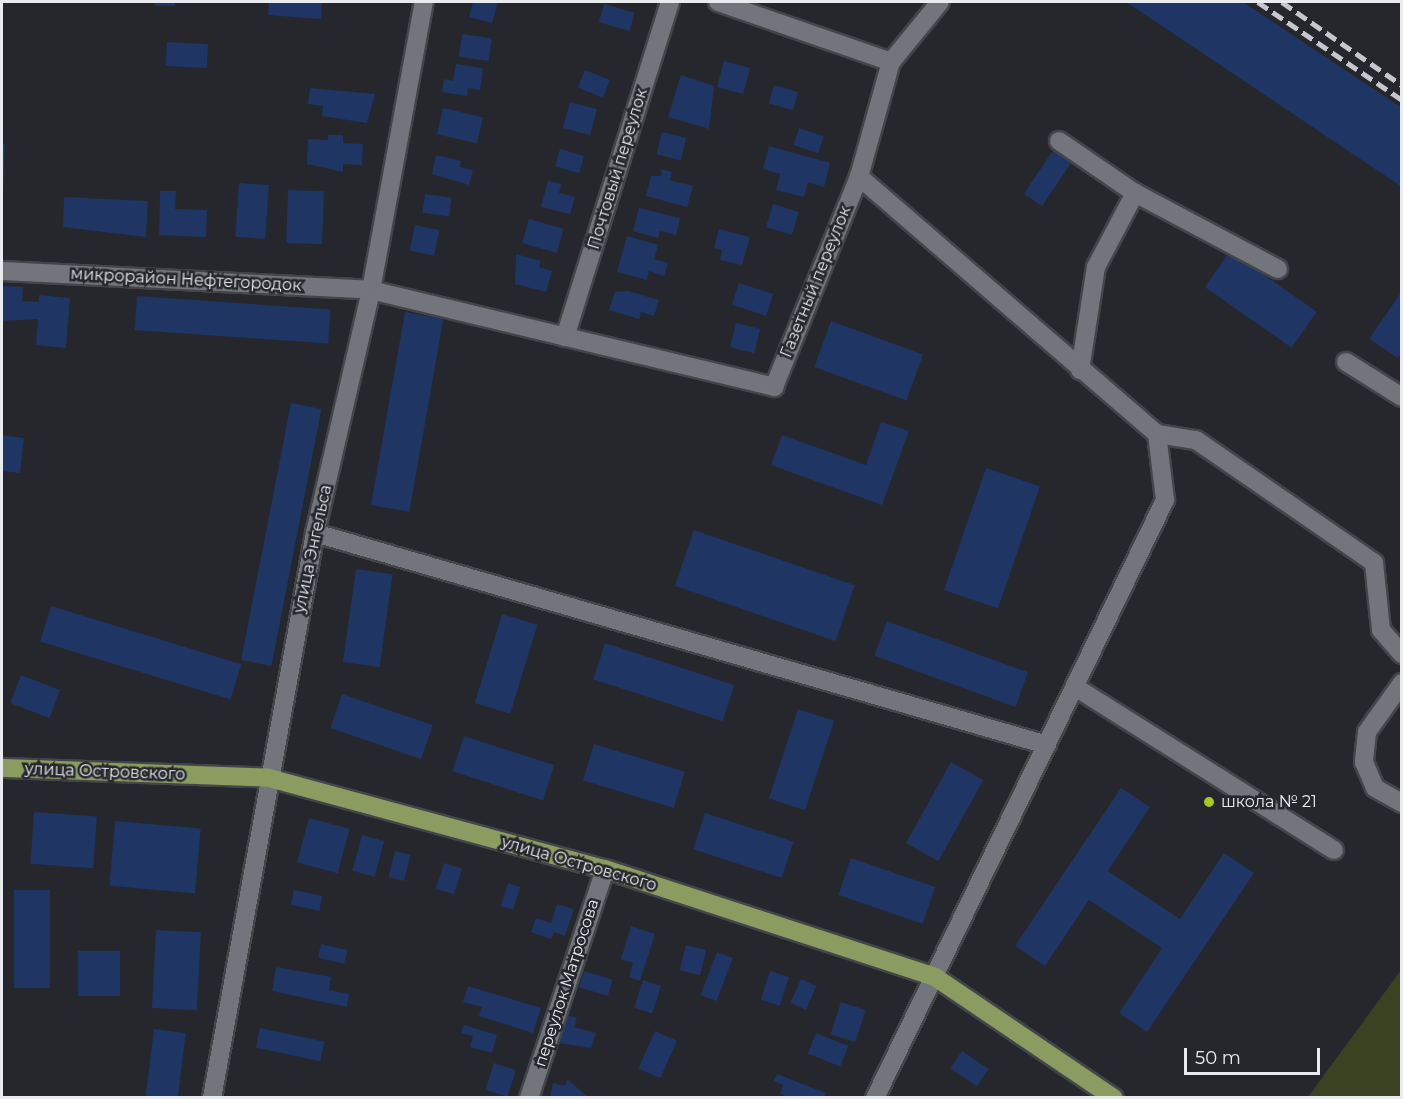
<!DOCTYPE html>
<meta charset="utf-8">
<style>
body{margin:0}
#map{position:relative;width:1403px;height:1099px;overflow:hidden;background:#25272c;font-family:Montserrat,sans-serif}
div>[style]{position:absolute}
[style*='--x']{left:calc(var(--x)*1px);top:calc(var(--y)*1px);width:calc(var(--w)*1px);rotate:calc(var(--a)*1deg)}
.green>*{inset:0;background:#394221}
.building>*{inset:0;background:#1f3563;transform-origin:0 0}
.roads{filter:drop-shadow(2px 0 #434549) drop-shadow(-2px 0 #434549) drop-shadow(0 2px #434549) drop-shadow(0 -2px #434549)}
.minor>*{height:18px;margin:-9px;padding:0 9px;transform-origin:9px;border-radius:9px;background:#72767c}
.major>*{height:18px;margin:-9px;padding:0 9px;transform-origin:9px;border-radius:9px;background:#8b9c60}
.rail>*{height:4.5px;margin-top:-2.25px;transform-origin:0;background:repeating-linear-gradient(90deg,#c6c7cb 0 12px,transparent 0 18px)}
.dots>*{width:16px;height:16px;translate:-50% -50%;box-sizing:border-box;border:3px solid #25272c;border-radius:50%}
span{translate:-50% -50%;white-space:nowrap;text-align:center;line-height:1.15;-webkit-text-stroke:5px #25272c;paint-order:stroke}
.street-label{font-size:16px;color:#eaebef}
.poi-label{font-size:16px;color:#eaebef}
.left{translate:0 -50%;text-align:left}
.frame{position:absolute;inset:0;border:3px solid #eaebef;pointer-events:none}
.scale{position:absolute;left:1184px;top:1048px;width:136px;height:27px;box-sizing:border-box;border:3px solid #eaebef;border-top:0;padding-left:8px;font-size:18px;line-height:21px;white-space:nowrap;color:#eaebef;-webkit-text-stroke:4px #25272c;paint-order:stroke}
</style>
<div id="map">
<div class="green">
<i style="clip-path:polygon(1401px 970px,1401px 1097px,1308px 1097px)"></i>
</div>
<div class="building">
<i style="left:155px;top:2px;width:20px;height:4px"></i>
<i style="clip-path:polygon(269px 2px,322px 2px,321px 19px,268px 15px)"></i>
<i style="clip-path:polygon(473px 2px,498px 2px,492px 23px,469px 17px)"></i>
<i style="clip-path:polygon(1126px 2px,1243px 2px,1402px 108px,1402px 187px)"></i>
<i style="left:604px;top:4px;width:32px;height:19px;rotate:16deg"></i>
<i style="left:462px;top:34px;width:30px;height:23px;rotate:8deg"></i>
<i style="left:167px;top:42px;width:41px;height:24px;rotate:3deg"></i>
<i style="left:724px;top:61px;width:27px;height:27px;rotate:15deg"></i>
<i style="clip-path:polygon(456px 64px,483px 68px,480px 90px,468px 88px,467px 96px,442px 92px,444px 79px,453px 81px)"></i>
<i style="left:585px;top:70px;width:27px;height:19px;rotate:22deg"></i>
<i style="clip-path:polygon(681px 75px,714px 86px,709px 129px,668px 117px)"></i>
<i style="left:774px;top:85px;width:25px;height:19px;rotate:16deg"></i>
<i style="clip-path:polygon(310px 88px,375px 94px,367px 123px,322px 116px,323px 106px,308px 104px)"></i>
<i style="left:570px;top:102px;width:28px;height:27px;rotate:15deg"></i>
<i style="left:443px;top:108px;width:41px;height:27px;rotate:13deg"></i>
<i style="left:799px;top:128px;width:26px;height:18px;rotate:18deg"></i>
<i style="left:662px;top:132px;width:25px;height:23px;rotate:14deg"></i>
<i style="clip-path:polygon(328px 135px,343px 135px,343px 143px,363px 144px,362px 165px,343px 164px,343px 172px,307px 164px,308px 139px,328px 140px)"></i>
<i style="clip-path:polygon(2px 144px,5px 144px,3px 195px,2px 195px)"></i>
<i style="clip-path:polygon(769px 146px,830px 163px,824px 187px,808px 182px,804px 197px,776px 190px,780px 174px,763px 169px)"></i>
<i style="left:560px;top:149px;width:25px;height:18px;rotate:16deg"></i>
<i style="left:1054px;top:149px;width:22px;height:54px;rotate:34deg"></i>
<i style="clip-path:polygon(436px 155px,461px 161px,460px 167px,473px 170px,469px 185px,432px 174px)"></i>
<i style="clip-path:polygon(662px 169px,672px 172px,670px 180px,693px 186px,687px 207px,646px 196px,651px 176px,661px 176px)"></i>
<i style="clip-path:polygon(548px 181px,561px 184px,559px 193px,575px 197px,570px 214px,541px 207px)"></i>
<i style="left:239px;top:183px;width:30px;height:54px;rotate:4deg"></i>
<i style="left:288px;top:190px;width:36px;height:53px;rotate:2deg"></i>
<i style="clip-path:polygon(160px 191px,176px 191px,175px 209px,207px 210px,206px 237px,159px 235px)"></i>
<i style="left:425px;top:194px;width:27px;height:19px;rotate:8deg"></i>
<i style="clip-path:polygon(64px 197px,148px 201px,146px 237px,63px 227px)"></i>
<i style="left:773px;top:204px;width:27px;height:24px;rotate:17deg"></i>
<i style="clip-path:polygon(639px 208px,680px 218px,676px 235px,660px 231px,658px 238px,633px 231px)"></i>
<i style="left:529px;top:219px;width:36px;height:25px;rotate:16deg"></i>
<i style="left:415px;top:225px;width:25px;height:26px;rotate:12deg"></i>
<i style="clip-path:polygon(719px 229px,750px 237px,742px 265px,720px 260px,722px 250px,714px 248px)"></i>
<i style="clip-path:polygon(627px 236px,658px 245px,654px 259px,668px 263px,664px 276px,649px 271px,647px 280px,617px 272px)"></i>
<i style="left:1230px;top:251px;width:106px;height:44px;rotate:35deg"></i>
<i style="clip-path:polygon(516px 254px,541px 261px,539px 267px,552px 271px,546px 292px,515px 284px)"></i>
<i style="left:739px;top:283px;width:36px;height:23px;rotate:18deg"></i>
<i style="clip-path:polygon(2px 286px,23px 287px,22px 301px,39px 302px,39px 295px,70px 298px,66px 348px,36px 345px,38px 319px,2px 321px)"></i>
<i style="clip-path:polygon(628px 291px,659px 300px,654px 316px,641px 312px,639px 319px,609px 310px,615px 292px)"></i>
<i style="clip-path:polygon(1402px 291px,1402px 353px,1398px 358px,1369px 339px)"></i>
<i style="left:137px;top:296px;width:194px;height:34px;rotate:4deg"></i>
<i style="left:405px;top:312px;width:39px;height:196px;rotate:10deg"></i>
<i style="left:831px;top:321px;width:98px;height:49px;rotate:20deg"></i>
<i style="left:736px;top:323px;width:25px;height:25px;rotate:14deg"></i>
<i style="left:291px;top:403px;width:31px;height:262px;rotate:11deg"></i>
<i style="clip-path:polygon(881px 422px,909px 431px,882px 505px,771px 465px,782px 435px,866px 465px)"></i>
<i style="clip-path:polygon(2px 435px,24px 438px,20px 473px,2px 471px)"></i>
<i style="left:986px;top:468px;width:57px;height:129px;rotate:19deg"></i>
<i style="left:694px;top:530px;width:170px;height:59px;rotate:19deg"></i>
<i style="left:356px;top:569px;width:37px;height:94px;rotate:8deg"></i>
<i style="left:51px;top:606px;width:199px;height:37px;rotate:17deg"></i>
<i style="left:502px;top:614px;width:37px;height:93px;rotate:17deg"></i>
<i style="left:887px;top:621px;width:150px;height:37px;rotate:20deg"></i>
<i style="left:605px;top:643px;width:136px;height:38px;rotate:18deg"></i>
<i style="left:21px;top:675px;width:42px;height:30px;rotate:21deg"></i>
<i style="left:342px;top:694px;width:96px;height:36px;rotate:19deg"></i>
<i style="left:798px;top:709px;width:38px;height:94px;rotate:18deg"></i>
<i style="left:464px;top:736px;width:95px;height:37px;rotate:18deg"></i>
<i style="left:594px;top:744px;width:95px;height:38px;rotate:17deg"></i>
<i style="left:951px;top:762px;width:37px;height:93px;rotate:29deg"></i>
<i style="clip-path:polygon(1121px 788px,1150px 807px,1108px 871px,1180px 919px,1224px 853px,1254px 873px,1147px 1032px,1119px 1013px,1162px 948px,1089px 900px,1045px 966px,1015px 946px)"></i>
<i style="left:34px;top:812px;width:63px;height:52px;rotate:4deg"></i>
<i style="left:705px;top:813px;width:93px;height:38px;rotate:18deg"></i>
<i style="left:309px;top:818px;width:42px;height:46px;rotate:15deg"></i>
<i style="left:115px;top:821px;width:86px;height:65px;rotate:5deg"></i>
<i style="left:362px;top:835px;width:23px;height:37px;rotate:15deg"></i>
<i style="left:395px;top:851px;width:16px;height:27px;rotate:14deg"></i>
<i style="left:851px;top:858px;width:89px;height:39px;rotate:19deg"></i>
<i style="left:444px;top:863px;width:19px;height:27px;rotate:18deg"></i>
<i style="left:508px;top:883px;width:13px;height:24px;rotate:18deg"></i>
<i style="left:14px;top:890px;width:36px;height:98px"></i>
<i style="left:294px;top:890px;width:29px;height:15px;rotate:12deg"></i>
<i style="clip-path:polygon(557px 904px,574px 909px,565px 936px,554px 932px,551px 939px,531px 932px,536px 918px,551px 923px)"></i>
<i style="clip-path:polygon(631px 926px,655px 934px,640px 981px,629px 977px,633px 963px,621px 959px)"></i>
<i style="left:156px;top:930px;width:45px;height:78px;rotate:3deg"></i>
<i style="left:321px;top:944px;width:27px;height:14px;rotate:13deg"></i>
<i style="left:686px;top:945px;width:21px;height:26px;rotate:14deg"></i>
<i style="left:78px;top:951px;width:42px;height:45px"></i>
<i style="left:717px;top:952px;width:17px;height:46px;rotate:21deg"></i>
<i style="clip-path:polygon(276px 967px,331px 977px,329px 990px,349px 994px,347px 1007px,272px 991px)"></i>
<i style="left:584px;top:971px;width:30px;height:17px;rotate:17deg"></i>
<i style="left:770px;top:971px;width:20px;height:30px;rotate:18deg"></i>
<i style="left:801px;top:979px;width:17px;height:26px;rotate:24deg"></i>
<i style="left:643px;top:980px;width:19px;height:29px;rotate:18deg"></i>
<i style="clip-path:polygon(468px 986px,541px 1008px,533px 1033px,479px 1016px,482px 1007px,463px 1002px)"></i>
<i style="left:841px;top:1002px;width:26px;height:34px;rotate:18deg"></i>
<i style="clip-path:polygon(567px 1015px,577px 1018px,574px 1027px,596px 1033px,591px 1048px,559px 1043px)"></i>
<i style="clip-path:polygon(464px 1025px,497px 1035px,492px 1053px,470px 1047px,473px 1036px,461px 1033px)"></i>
<i style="left:260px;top:1028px;width:66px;height:20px;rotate:12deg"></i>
<i style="left:154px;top:1029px;width:32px;height:67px;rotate:7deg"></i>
<i style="left:655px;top:1031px;width:24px;height:41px;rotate:24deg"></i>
<i style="left:816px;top:1033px;width:35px;height:22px;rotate:22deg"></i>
<i style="left:962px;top:1051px;width:32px;height:21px;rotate:34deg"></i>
<i style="left:494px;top:1063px;width:23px;height:28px;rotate:18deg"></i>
<i style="clip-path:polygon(777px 1074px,826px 1093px,824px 1098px,788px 1098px,780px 1093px,783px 1085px,774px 1081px)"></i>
<i style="clip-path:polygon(567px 1079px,587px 1096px,586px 1098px,550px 1096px,553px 1083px,565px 1086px)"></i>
</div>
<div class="roads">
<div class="minor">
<i style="--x:718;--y:2;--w:183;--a:19.1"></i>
<i style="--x:1059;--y:141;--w:92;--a:34.4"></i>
<i style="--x:1135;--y:193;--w:162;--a:28"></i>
<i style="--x:2;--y:271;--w:369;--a:2.9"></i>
<i style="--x:371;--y:290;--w:415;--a:13.5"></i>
<i style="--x:774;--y:387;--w:227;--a:-68"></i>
<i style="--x:565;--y:337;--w:351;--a:-72.6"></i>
<i style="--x:1346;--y:362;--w:66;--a:32"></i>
<i style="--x:1080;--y:370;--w:104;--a:-81.2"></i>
<i style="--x:1096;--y:267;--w:84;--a:-62.2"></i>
<i style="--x:1157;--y:434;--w:39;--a:9"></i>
<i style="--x:1196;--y:440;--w:216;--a:34.6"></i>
<i style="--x:1374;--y:563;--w:67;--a:84"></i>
<i style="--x:1381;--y:630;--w:32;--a:49"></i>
<i style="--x:315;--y:533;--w:762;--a:16.15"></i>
<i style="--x:1402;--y:683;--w:60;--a:125.5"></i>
<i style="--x:1367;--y:732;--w:30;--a:96"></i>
<i style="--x:1364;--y:762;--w:28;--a:67"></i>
<i style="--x:1375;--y:788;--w:31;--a:29"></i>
<i style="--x:1075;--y:687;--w:306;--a:32.2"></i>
<i style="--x:212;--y:1098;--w:574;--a:-79.67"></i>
<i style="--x:315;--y:533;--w:249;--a:-77"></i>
<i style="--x:371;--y:290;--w:293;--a:-79.6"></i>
<i style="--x:529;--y:1098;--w:241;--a:-71.6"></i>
<i style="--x:875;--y:1098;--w:665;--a:-64.13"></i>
<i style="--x:1165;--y:500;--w:66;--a:-96.9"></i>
<i style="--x:1157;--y:434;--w:394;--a:-139.2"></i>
<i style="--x:859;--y:177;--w:119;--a:-74.5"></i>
<i style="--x:891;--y:62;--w:77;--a:-50.8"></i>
</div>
<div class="major">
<i style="--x:2;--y:768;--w:267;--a:2.1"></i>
<i style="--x:269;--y:778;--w:348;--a:15.2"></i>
<i style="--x:605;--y:869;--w:347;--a:18.1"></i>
<i style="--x:935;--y:977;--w:216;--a:34.1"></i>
</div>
</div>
<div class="rail">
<i style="--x:1258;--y:2;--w:174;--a:34.2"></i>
<i style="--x:1282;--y:2;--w:146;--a:34.7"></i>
</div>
<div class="dots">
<i style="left:1209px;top:802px;background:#a6c820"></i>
</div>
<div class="street-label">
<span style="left:618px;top:169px;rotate:-73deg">Почтовый переулок</span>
<span style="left:186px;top:280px;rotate:3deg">микрорайон Нефтегородок</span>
<span style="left:816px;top:282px;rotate:-68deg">Газетный переулок</span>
<span style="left:313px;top:549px;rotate:-78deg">улица Энгельса</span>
<span style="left:105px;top:772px;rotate:2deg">улица Островского</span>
<span style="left:579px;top:864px;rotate:16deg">улица Островского</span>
<span style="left:567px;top:983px;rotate:-72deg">переулок Матросова</span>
</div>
<div class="poi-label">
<span class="left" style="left:1221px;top:802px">школа № 21</span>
</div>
<div class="frame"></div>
<div class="scale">50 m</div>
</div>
